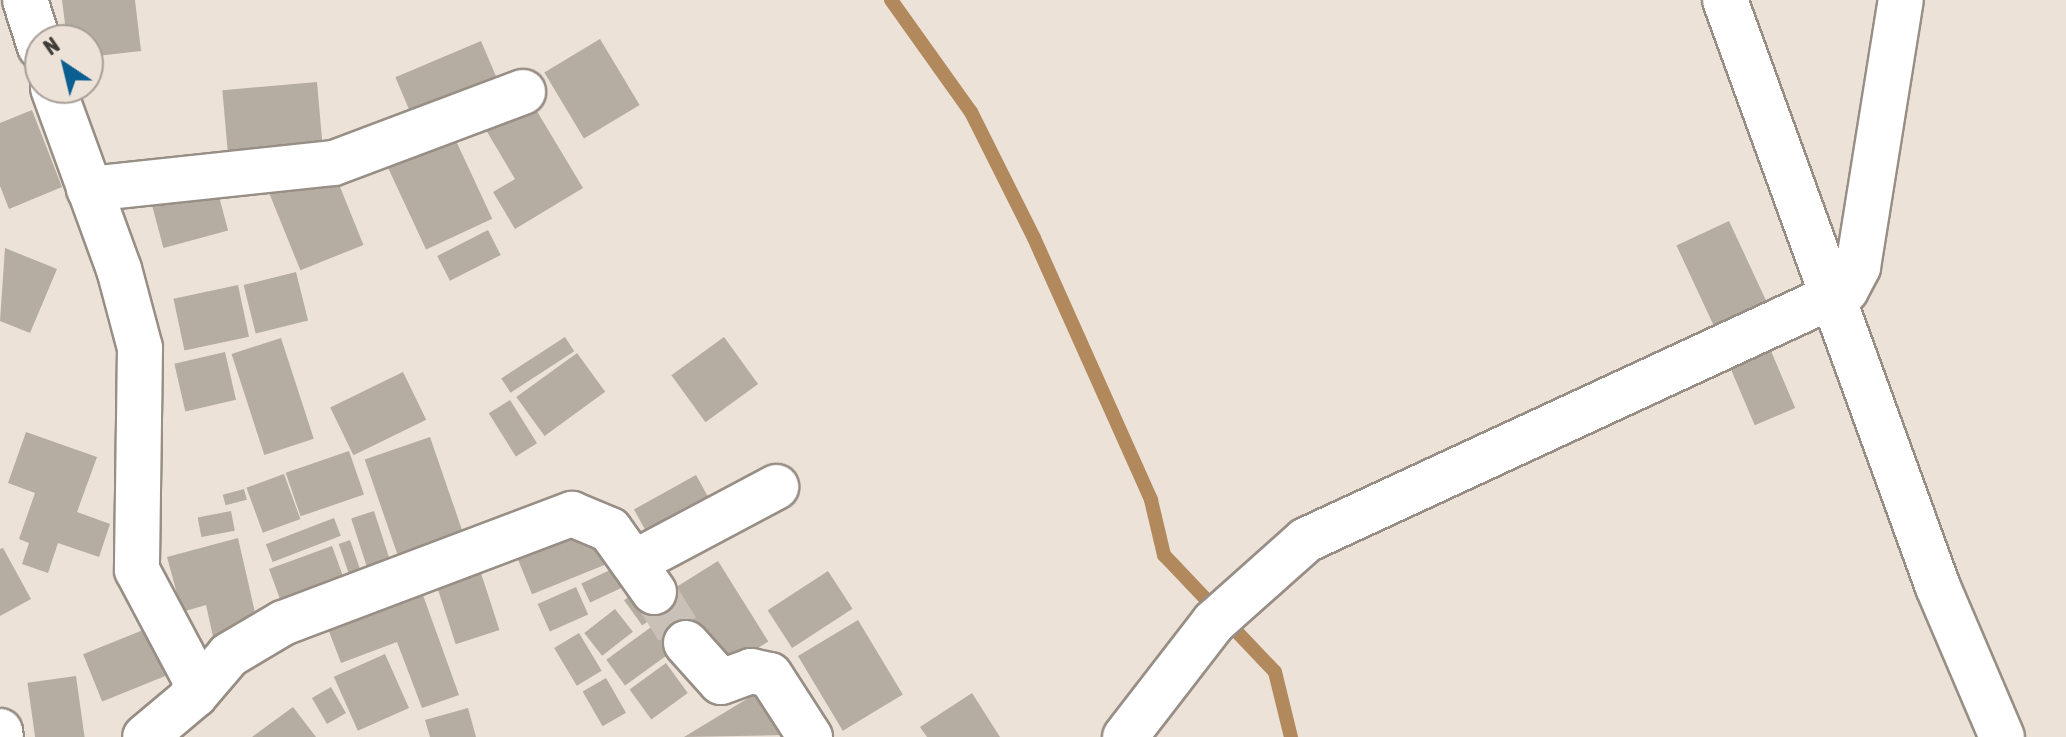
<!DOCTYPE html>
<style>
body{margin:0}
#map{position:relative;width:2066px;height:737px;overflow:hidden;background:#ece2d8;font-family:"Asap Condensed",sans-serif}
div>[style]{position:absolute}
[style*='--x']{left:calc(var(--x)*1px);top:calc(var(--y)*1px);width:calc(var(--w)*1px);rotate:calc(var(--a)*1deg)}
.stream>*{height:14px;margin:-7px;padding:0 7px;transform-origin:7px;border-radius:7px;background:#b1895d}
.building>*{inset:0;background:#b5aca2;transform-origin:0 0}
.minor-tunnel>*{height:44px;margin-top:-22px;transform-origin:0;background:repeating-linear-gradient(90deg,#c9c1b8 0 44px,transparent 0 66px)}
.roads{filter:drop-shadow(2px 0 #978e85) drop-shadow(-2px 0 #978e85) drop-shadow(0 2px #978e85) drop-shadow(0 -2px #978e85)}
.minor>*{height:44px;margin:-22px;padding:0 22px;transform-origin:22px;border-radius:22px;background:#fff}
span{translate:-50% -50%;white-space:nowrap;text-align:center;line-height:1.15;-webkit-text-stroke:6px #ece2d8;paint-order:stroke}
.north{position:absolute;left:24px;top:24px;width:80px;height:80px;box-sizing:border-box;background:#ece2d8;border:2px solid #a79f98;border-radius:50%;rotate:325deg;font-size:22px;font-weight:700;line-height:32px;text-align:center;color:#3f3b37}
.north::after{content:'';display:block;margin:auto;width:28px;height:36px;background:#0b5e90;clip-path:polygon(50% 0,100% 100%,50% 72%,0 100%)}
</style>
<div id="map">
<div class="stream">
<i style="--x:891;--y:0;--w:138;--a:54.5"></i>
<i style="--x:971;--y:112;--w:141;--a:63.4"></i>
<i style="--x:1034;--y:238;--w:287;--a:65.9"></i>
<i style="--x:1151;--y:500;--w:57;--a:76.7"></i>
<i style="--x:1164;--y:555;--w:161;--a:46.5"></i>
<i style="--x:1275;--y:672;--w:67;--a:76.2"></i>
</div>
<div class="building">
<i style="clip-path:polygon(62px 0,135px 0,141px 51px,88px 57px,88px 40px,67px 40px)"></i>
<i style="left:600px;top:39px;width:77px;height:65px;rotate:59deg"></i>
<i style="left:481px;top:41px;width:52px;height:93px;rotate:67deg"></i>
<i style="left:317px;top:82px;width:76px;height:95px;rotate:85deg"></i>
<i style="clip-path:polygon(532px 103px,583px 188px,515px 229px,493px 192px,515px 179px,486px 130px)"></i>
<i style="clip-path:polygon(32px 110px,62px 187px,9px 209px,0 186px,0 123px)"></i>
<i style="left:450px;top:128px;width:100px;height:73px;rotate:65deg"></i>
<i style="left:332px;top:167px;width:84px;height:68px;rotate:68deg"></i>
<i style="left:217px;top:189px;width:43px;height:67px;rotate:75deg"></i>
<i style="left:1729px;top:221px;width:89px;height:58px;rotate:65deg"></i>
<i style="left:488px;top:230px;width:28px;height:57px;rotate:63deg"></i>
<i style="clip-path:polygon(5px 248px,57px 269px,30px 333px,0 321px)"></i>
<i style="left:296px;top:272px;width:50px;height:54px;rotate:76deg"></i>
<i style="left:238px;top:285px;width:53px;height:66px;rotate:78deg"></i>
<i style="left:565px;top:337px;width:17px;height:76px;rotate:57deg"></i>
<i style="left:724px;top:337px;width:58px;height:65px;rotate:54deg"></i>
<i style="left:281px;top:338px;width:106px;height:52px;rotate:72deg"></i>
<i style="left:1771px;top:351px;width:62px;height:44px;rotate:67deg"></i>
<i style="left:225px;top:352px;width:49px;height:52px;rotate:77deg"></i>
<i style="left:577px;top:353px;width:48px;height:75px;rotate:54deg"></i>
<i style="left:403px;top:372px;width:53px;height:81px;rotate:64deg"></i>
<i style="left:510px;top:400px;width:51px;height:25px;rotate:58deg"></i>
<i style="clip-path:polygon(26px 432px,97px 457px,77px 512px,110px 524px,99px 557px,58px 543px,48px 573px,22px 564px,29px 543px,19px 539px,35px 493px,8px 483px)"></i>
<i style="left:430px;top:437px;width:100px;height:69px;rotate:71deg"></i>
<i style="left:349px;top:451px;width:46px;height:67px;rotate:71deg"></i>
<i style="left:284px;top:474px;width:48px;height:40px;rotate:70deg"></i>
<i style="left:696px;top:475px;width:39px;height:71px;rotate:61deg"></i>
<i style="left:244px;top:489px;width:11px;height:22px;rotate:75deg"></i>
<i style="left:231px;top:511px;width:20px;height:34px;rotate:79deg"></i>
<i style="left:374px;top:511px;width:67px;height:24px;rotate:72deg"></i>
<i style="left:334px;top:518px;width:19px;height:73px;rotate:69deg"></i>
<i style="left:589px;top:527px;width:41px;height:78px;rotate:68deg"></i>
<i style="clip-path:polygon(238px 538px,259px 630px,214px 641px,206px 605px,182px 612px,167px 557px)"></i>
<i style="left:350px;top:540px;width:49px;height:12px;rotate:71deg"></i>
<i style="left:332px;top:546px;width:49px;height:67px;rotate:70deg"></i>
<i style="clip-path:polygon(3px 548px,31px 599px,0 616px,0 549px)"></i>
<i style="left:718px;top:561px;width:95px;height:61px;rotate:58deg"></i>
<i style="left:623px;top:564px;width:21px;height:46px;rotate:65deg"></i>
<i style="left:480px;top:570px;width:63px;height:46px;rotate:72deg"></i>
<i style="left:828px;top:571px;width:45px;height:72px;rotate:57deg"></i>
<i style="clip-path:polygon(419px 584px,459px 695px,422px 708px,397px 642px,341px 663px,325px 621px)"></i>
<i style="left:576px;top:587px;width:30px;height:42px;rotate:66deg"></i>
<i style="left:641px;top:588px;width:31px;height:21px;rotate:54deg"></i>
<i style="left:615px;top:609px;width:29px;height:39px;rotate:52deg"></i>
<i style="left:858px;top:620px;width:87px;height:70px;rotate:59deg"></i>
<i style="left:654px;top:625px;width:32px;height:59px;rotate:54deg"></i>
<i style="left:148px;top:628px;width:51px;height:70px;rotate:68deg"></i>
<i style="left:579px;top:633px;width:44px;height:29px;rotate:59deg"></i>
<i style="left:385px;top:654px;width:59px;height:56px;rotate:66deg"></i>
<i style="left:666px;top:663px;width:37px;height:45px;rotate:54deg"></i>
<i style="left:76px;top:676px;width:62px;height:49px;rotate:82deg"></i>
<i style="left:606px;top:678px;width:40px;height:27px;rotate:60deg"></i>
<i style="left:331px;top:687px;width:30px;height:22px;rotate:60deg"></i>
<i style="clip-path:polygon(760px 691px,787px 735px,684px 737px)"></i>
<i style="clip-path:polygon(972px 693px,1000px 737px,927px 737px,920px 727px)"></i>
<i style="clip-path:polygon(293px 707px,316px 737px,252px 737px)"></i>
<i style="clip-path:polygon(468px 708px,476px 737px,430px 737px,425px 720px)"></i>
</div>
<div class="minor-tunnel">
<i style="--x:654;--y:592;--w:60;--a:57.9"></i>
</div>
<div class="roads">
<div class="minor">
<i style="--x:25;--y:0;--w:49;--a:72.3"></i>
<i style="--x:1725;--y:0;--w:624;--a:70.06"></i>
<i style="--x:1938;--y:587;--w:163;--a:66.9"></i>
<i style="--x:53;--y:88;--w:193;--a:70"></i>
<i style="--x:119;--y:269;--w:82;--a:75.1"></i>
<i style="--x:140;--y:348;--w:222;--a:90.8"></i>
<i style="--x:137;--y:570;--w:121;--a:62"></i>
<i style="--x:194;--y:677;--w:18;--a:87"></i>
<i style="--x:195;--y:695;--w:65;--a:140"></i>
<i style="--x:89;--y:189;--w:246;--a:-6.1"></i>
<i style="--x:334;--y:163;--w:202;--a:-20.6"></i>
<i style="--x:635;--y:562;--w:160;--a:-28"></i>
<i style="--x:686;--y:643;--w:52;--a:48.1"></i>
<i style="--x:721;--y:682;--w:32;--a:-20"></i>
<i style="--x:751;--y:671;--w:19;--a:12"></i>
<i style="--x:770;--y:675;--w:74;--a:57.2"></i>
<i style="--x:195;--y:695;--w:52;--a:-49.6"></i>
<i style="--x:229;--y:655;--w:63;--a:-30.7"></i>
<i style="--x:283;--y:623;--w:309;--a:-20.7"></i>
<i style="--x:572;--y:514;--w:41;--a:22.8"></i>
<i style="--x:610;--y:530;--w:76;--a:54.6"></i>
<i style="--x:0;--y:731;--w:6;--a:81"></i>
<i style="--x:1125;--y:737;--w:145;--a:-52.3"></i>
<i style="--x:1214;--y:622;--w:123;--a:-41.7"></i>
<i style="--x:1306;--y:540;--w:595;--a:-24.84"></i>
<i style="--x:1846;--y:290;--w:26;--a:-62"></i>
<i style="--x:1858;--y:267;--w:270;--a:-80.9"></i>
</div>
</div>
<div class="north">N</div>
</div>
